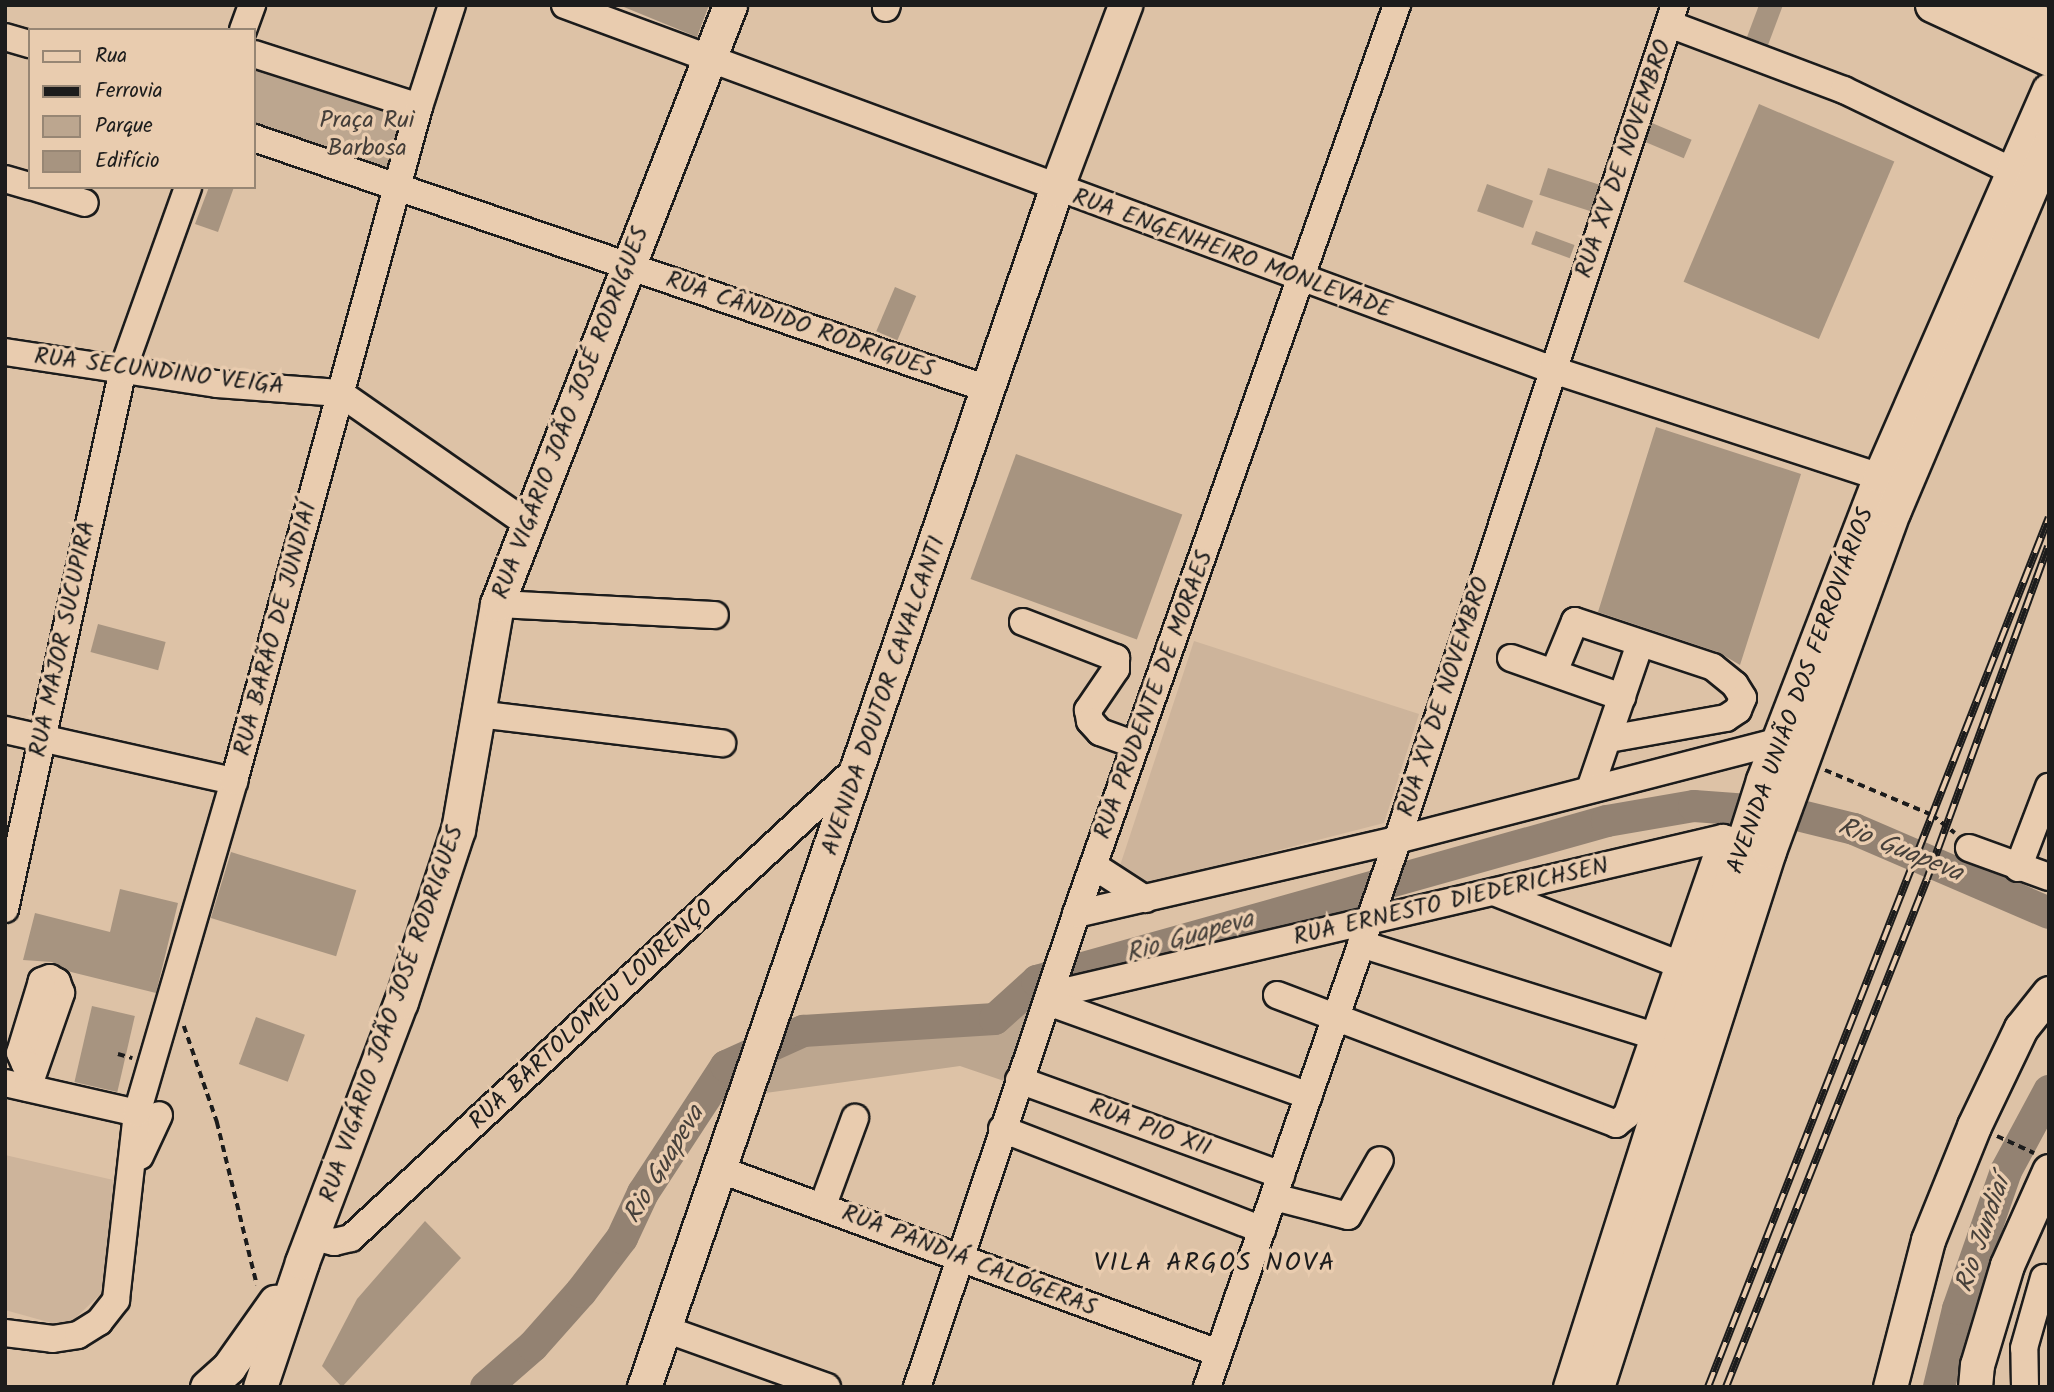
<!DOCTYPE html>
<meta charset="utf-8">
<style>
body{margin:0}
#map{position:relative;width:2054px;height:1392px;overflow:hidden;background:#ddc2a6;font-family:Kalam,sans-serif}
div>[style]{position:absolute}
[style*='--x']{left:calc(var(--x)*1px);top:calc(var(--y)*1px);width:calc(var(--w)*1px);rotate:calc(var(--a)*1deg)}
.built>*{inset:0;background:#cdb49b}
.green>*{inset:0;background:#bca68f}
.river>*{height:32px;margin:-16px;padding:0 16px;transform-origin:16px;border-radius:16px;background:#938272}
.building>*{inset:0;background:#a79480;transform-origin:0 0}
.path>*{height:3.5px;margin-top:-1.75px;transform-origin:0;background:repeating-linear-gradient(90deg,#1c1c1c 0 7px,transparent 0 12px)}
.roads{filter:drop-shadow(2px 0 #1c1c1c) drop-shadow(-2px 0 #1c1c1c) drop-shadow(0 2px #1c1c1c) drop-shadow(0 -2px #1c1c1c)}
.minor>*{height:26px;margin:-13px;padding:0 13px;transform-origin:13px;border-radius:13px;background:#e9ccaf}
.major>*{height:33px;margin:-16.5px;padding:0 16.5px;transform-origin:16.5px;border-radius:16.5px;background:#e9ccaf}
.rail>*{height:8px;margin-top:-4px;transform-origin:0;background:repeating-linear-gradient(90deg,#e9ccaf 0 16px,#1c1c1c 0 32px);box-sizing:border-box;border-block:2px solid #1c1c1c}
span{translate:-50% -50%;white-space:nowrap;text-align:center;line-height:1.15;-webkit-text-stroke:7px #e9ccaf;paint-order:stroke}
.park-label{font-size:24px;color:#443e39}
.street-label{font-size:24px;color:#1c1c1c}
.water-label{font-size:26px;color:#46403a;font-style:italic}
.neighbourhood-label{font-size:26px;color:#1c1c1c;letter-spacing:2px}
.frame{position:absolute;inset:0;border:7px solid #1c1c1c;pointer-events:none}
.legend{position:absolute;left:28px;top:28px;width:228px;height:161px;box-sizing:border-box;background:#e9ccaf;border:2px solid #978674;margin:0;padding:9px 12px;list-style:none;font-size:21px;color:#1c1c1c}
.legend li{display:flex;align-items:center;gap:14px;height:35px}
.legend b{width:35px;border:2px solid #978674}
</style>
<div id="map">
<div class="built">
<i style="clip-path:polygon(1194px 641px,1419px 714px,1384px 823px,1111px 893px)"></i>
<i style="clip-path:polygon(5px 1155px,122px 1182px,108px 1287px,66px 1327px,5px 1310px)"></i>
</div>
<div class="green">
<i style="clip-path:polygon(254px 68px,406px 110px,396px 170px,384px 178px,254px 132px)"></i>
<i style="clip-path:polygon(1037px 991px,1007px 1082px,960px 1066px,758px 1094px,767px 1059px,820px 1042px,939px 1035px,1003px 1025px)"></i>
</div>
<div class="river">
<i style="--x:486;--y:1387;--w:62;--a:-41.1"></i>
<i style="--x:533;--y:1346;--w:72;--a:-48.4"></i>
<i style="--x:581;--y:1292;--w:68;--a:-52.8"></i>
<i style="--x:622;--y:1238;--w:50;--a:-65"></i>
<i style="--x:643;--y:1193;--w:152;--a:-56.8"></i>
<i style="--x:726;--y:1066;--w:85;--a:-24.4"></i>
<i style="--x:803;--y:1031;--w:192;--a:-3.6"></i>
<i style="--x:995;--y:1019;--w:57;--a:-42.1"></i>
<i style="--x:1037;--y:981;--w:592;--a:-15.68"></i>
<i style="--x:1607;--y:821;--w:88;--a:-9.8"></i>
<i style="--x:1694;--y:806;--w:95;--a:4.2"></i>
<i style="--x:1789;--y:813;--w:67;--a:13.8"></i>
<i style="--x:1854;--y:829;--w:212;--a:23.3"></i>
<i style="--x:1939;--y:1387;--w:80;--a:-76.3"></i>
<i style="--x:1958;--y:1309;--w:146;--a:-70.8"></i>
<i style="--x:2006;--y:1171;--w:91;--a:-61.7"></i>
</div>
<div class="building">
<i style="clip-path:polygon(619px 5px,709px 5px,697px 37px)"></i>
<i style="clip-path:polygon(1759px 5px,1783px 5px,1768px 45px,1747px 37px)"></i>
<i style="left:1759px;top:104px;width:147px;height:193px;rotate:23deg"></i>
<i style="left:1652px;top:123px;width:43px;height:20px;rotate:23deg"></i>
<i style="left:1548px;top:168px;width:54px;height:28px;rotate:18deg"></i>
<i style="left:1487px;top:184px;width:49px;height:29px;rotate:20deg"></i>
<i style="clip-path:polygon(209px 187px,234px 187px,218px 232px,195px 224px)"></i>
<i style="left:1536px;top:231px;width:41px;height:14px;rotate:20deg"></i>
<i style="left:895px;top:287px;width:23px;height:48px;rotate:23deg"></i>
<i style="clip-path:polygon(1656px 427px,1801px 474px,1740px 665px,1718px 652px,1598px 612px)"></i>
<i style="left:1016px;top:454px;width:177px;height:133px;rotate:20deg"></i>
<i style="left:98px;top:624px;width:70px;height:29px;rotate:15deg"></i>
<i style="left:231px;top:852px;width:131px;height:69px;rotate:17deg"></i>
<i style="clip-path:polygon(120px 889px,178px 903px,156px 993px,67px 971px,52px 962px,23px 960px,35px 913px,110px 932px)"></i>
<i style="left:92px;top:1006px;width:44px;height:78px;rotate:13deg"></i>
<i style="left:256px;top:1017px;width:52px;height:50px;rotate:20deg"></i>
<i style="clip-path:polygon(425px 1221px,461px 1258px,342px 1387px,322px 1366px,357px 1299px)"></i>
</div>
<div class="path">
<i style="--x:1825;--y:770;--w:116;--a:22.8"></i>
<i style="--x:1932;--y:815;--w:29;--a:38"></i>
<i style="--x:184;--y:1026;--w:102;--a:71"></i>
<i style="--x:217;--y:1122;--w:168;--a:76.2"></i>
<i style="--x:118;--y:1054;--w:15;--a:16"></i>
<i style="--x:1997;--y:1136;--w:41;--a:24.7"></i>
</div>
<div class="roads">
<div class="minor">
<i style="--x:565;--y:5;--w:1053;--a:20.28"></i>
<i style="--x:1553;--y:370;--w:363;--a:18.1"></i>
<i style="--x:886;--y:8;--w:3;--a:-72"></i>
<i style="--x:1669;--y:24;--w:187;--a:20.7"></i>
<i style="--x:1844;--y:90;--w:187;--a:25.7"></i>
<i style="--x:243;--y:30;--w:27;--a:-70"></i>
<i style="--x:5;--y:37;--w:26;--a:16"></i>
<i style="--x:254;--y:54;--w:173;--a:17.8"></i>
<i style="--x:254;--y:138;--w:776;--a:18.88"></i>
<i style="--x:5;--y:179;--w:26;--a:16"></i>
<i style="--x:34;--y:187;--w:53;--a:17.4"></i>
<i style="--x:5;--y:352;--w:214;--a:8.6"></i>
<i style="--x:217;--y:384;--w:123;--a:4.2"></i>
<i style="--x:340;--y:393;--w:226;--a:34.9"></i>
<i style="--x:497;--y:604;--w:218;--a:2.9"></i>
<i style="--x:1023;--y:622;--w:100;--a:21.2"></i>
<i style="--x:1116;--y:658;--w:11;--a:90"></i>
<i style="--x:1116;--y:669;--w:50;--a:124.3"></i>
<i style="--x:1088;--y:710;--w:11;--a:80"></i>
<i style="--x:1090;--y:721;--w:15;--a:48"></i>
<i style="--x:1100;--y:732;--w:38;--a:20"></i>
<i style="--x:1511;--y:658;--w:118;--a:19.4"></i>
<i style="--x:1554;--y:672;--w:55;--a:-67.6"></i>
<i style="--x:1575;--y:621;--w:145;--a:18.4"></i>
<i style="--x:1713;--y:667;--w:28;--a:39"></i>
<i style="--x:1735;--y:685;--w:15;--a:58"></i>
<i style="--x:1743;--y:698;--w:13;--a:113"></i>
<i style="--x:1738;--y:710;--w:14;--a:146"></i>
<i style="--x:1726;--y:718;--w:119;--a:169.8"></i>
<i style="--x:477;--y:714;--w:247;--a:6.8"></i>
<i style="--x:5;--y:730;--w:235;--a:12.6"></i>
<i style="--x:1590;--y:789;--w:153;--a:-71"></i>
<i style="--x:1969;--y:848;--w:85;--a:19.9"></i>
<i style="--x:1094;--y:866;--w:61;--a:32.9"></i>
<i style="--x:2018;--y:868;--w:87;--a:-69.1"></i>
<i style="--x:1496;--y:893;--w:195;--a:21.3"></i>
<i style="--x:5;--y:909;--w:553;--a:-77.67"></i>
<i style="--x:123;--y:369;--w:193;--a:-70.3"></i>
<i style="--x:1076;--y:914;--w:329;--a:-13"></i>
<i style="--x:1397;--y:840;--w:396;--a:-14.5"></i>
<i style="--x:1361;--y:944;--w:307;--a:17.4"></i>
<i style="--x:1050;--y:995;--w:691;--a:-13.13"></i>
<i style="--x:1723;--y:838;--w:38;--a:15"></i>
<i style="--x:1277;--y:995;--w:363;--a:20.8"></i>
<i style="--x:1616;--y:1124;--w:14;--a:-39"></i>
<i style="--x:1627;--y:1115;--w:293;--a:-70.9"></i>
<i style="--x:1048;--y:1002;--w:277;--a:19.8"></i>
<i style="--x:1019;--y:1080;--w:279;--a:19.9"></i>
<i style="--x:5;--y:1083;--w:135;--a:12.8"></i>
<i style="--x:28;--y:1088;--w:101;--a:-70.8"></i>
<i style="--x:61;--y:993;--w:12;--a:-110"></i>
<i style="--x:57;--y:982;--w:8;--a:-150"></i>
<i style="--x:50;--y:978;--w:9;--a:159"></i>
<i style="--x:42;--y:981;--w:75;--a:107"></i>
<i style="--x:20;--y:1053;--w:12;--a:66"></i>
<i style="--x:25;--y:1064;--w:9;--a:21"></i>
<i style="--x:1002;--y:1129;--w:279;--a:21.2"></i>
<i style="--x:140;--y:1156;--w:45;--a:-65.1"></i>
<i style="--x:721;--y:1170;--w:530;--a:20.21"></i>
<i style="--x:1274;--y:1197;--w:76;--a:14.4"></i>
<i style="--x:1348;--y:1216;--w:64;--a:-60.3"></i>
<i style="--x:823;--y:1205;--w:93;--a:-69.8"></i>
<i style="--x:314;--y:1237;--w:21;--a:14"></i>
<i style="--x:334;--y:1242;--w:17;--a:-13"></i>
<i style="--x:351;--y:1238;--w:688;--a:-42.88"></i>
<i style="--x:665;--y:1329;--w:172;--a:19.7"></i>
<i style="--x:5;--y:1333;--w:48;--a:7.1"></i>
<i style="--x:53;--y:1339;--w:25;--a:-9"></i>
<i style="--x:78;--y:1335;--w:25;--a:-32"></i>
<i style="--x:99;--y:1322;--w:28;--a:-52"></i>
<i style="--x:116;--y:1300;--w:188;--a:-83.6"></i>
<i style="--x:137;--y:1113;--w:346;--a:-73.7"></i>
<i style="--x:234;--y:781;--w:699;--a:-74.65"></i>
<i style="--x:419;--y:107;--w:107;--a:-72.1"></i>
<i style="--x:917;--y:1387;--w:499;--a:-71.4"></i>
<i style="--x:1076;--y:914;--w:964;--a:-70.55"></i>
<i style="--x:1207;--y:1387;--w:562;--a:-70.79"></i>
<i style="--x:1392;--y:856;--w:897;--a:-71.61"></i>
<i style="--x:2025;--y:1387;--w:39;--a:-91"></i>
<i style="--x:2024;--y:1348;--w:73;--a:-74.1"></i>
</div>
<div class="major">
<i style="--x:1932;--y:5;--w:129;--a:24.8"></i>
<i style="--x:1987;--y:5;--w:65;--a:17.9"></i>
<i style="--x:207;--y:1387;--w:30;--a:-42"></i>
<i style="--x:229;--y:1367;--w:80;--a:-54.7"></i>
<i style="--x:260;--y:1387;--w:132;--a:-71.4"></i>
<i style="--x:302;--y:1262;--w:278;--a:-69.2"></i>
<i style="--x:401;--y:1002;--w:181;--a:-71.7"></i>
<i style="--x:458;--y:830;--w:229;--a:-80.2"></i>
<i style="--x:497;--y:604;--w:643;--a:-68.74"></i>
<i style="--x:644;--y:1387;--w:1267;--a:-71.02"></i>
<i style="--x:1056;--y:189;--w:197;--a:-69.4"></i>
<i style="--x:1570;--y:1387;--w:637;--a:-72.36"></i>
<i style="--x:1763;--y:780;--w:326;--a:-68.9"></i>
<i style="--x:1880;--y:476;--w:421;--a:-66.4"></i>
<i style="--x:1597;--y:1387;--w:563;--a:-72.21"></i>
<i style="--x:1769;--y:851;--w:363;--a:-69.9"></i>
<i style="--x:1894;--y:510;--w:397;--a:-67"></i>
<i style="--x:1890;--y:1387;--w:152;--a:-75.5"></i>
<i style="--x:1928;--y:1240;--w:123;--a:-68"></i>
<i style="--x:1974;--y:1126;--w:109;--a:-64.4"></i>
<i style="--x:2021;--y:1028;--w:45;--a:-51.3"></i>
<i style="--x:1975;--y:1387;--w:22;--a:-85"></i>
<i style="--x:1977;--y:1365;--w:104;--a:-73.3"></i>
<i style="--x:2007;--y:1265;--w:103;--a:-65.9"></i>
</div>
</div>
<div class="rail">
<i style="--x:1708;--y:1387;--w:934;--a:-68.6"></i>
<i style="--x:1726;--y:1387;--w:546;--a:-68.41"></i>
<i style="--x:1927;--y:879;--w:354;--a:-70"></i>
</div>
<div class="park-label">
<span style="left:367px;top:135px">Praça Rui<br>Barbosa</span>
</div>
<div class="street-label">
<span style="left:1624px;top:159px;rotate:-71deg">RUA XV DE NOVEMBRO</span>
<span style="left:1232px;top:254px;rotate:20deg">RUA ENGENHEIRO MONLEVADE</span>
<span style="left:800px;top:325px;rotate:19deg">RUA CÂNDIDO RODRIGUES</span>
<span style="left:159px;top:372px;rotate:7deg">RUA SECUNDINO VEIGA</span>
<span style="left:571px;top:413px;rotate:-69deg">RUA VIGÁRIO JOÃO JOSÉ RODRIGUES</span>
<span style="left:276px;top:629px;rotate:-75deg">RUA BARÃO DE JUNDIAÍ</span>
<span style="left:63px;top:639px;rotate:-78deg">RUA MAJOR SUCUPIRA</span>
<span style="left:1801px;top:691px;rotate:-70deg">AVENIDA UNIÃO DOS FERROVIÁRIOS</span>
<span style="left:1154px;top:695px;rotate:-70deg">RUA PRUDENTE DE MORAES</span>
<span style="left:884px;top:696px;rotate:-71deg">AVENIDA DOUTOR CAVALCANTI</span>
<span style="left:1444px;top:697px;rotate:-72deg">RUA XV DE NOVEMBRO</span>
<span style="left:1451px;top:902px;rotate:-13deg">RUA ERNESTO DIEDERICHSEN</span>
<span style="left:392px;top:1014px;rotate:-71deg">RUA VIGÁRIO JOÃO JOSÉ RODRIGUES</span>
<span style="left:592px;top:1015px;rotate:-43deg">RUA BARTOLOMEU LOURENÇO</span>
<span style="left:1150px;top:1128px;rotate:20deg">RUA PIO XII</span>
<span style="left:969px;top:1261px;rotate:21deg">RUA PANDIÁ CALÓGERAS</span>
</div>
<div class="water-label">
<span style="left:1900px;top:851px;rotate:22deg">Rio Guapeva</span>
<span style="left:1190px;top:938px;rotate:-16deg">Rio Guapeva</span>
<span style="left:665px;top:1165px;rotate:-59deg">Rio Guapeva</span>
<span style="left:1984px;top:1235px;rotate:-71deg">Rio Jundiaí</span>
</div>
<div class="neighbourhood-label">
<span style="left:1215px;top:1264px">VILA ARGOS NOVA</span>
</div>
<div class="frame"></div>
<ul class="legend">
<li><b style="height:9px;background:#e9ccaf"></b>Rua</li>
<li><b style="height:9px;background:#1c1c1c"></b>Ferrovia</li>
<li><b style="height:19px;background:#bca68f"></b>Parque</li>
<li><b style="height:19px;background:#a79480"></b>Edifício</li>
</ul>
</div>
